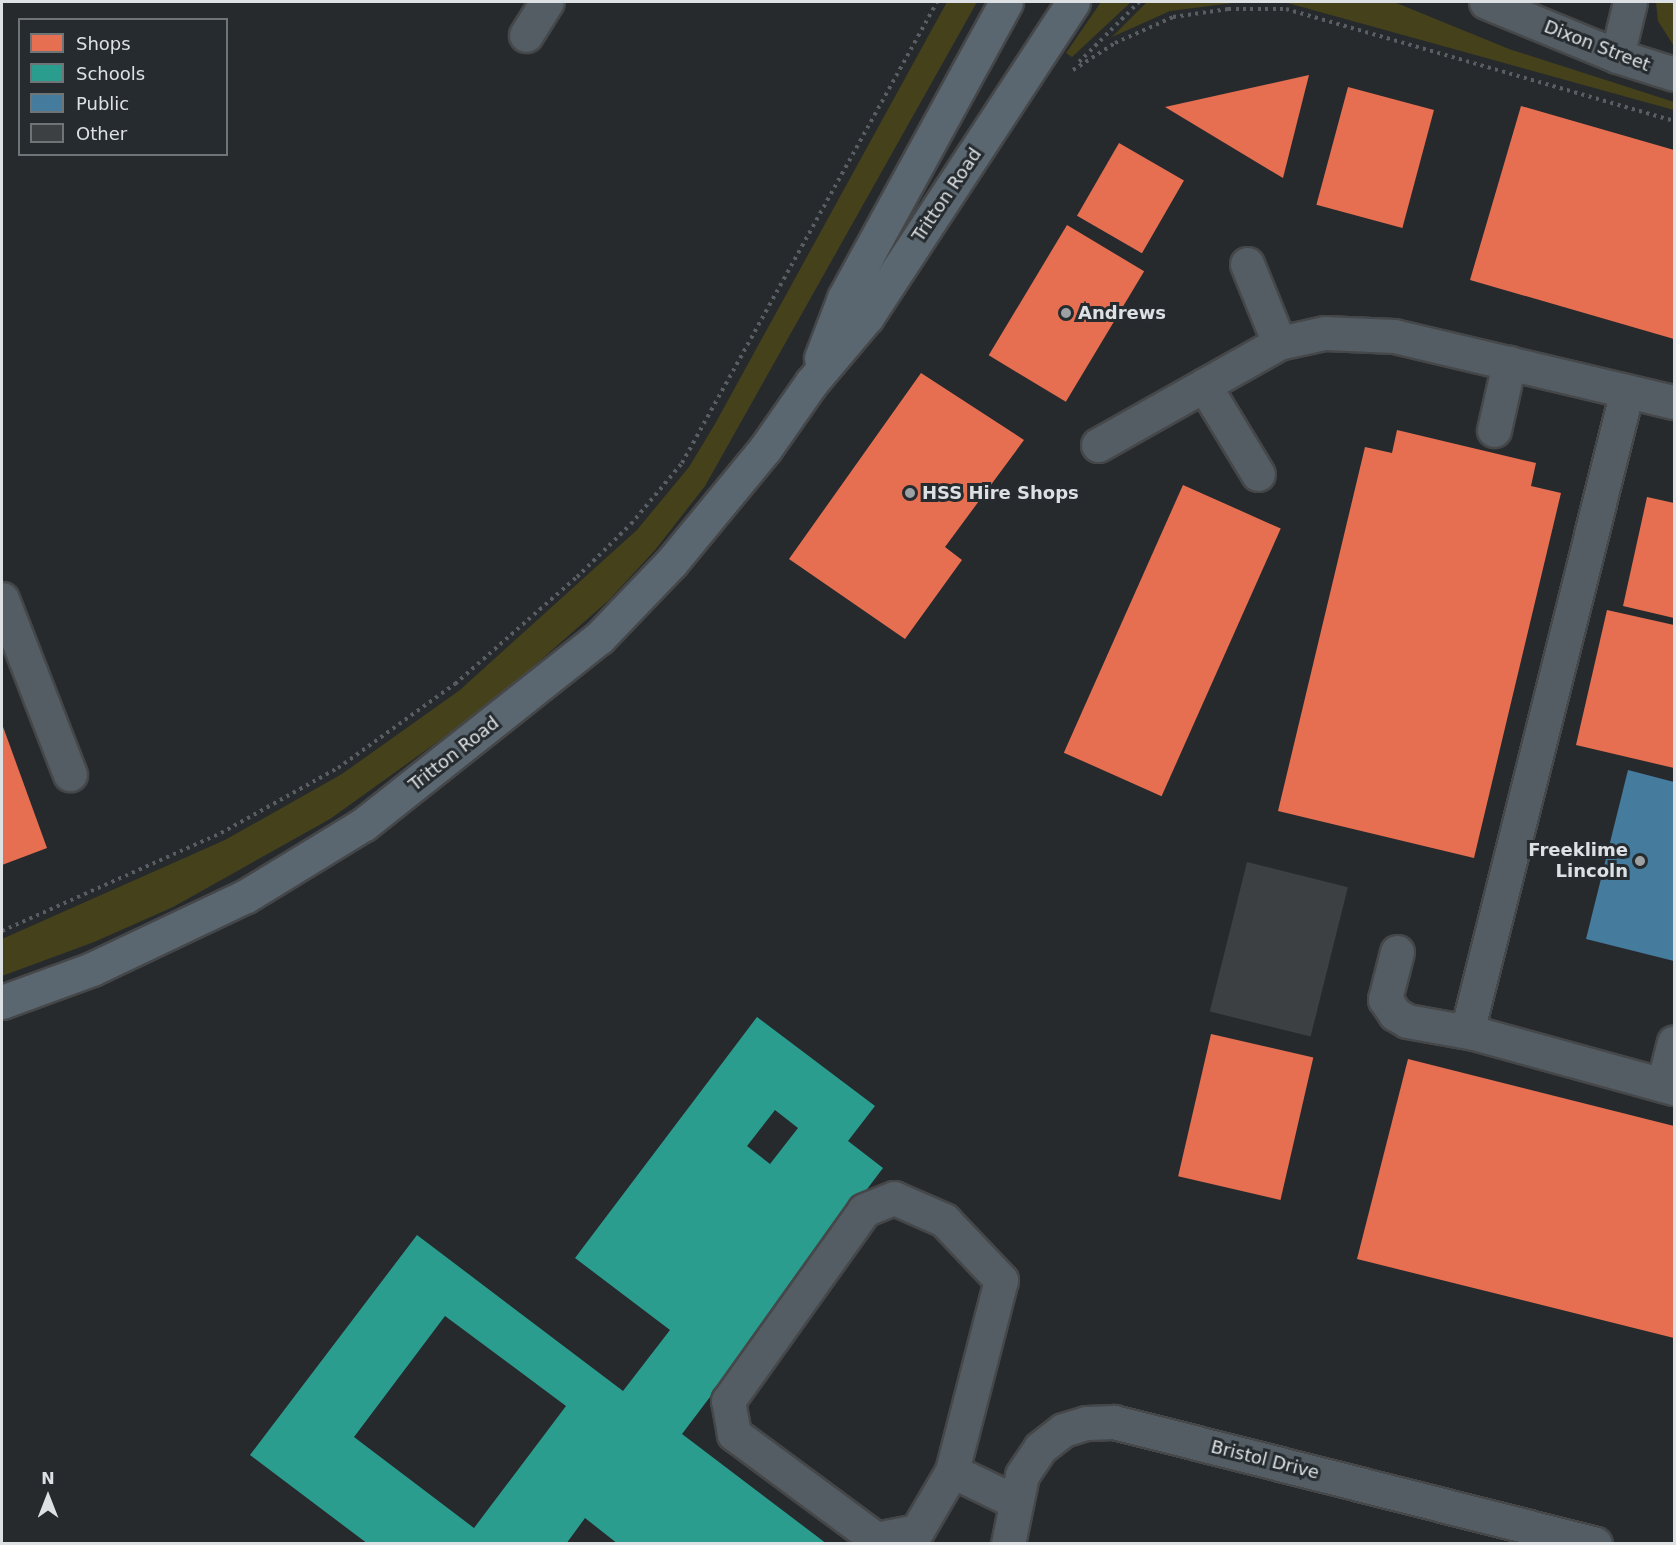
<!DOCTYPE html>
<style>
body{margin:0}
#map{position:relative;width:1676px;height:1545px;overflow:hidden;background:#272a2d;font-family:"DejaVu Sans",sans-serif}
div>[style]{position:absolute}
[style*='--x']{left:calc(var(--x)*1px);top:calc(var(--y)*1px);width:calc(var(--w)*1px);rotate:calc(var(--a)*1deg)}
.green>*{inset:0;background:#45421b}
.shops>*{inset:0;background:#e76f51;transform-origin:0 0}
.schools>*{inset:0;background:#2a9d8f}
.public>*{inset:0;background:#457b9d}
.building>*{inset:0;background:#3c4042;transform-origin:0 0}
.path>*{height:4px;margin-top:-2px;transform-origin:0;background:repeating-linear-gradient(90deg,#585e63 0 3px,transparent 0 7.5px)}
.roads{filter:drop-shadow(2px 0 #454749) drop-shadow(-2px 0 #454749) drop-shadow(0 2px #454749) drop-shadow(0 -2px #454749)}
.minor>*{height:33px;margin:-16.5px;padding:0 16.5px;transform-origin:16.5px;border-radius:16.5px;background:#545d64}
.major>*{height:33px;margin:-16.5px;padding:0 16.5px;transform-origin:16.5px;border-radius:16.5px;background:#5b6770}
.dots>*{width:16px;height:16px;translate:-50% -50%;box-sizing:border-box;border:3px solid #252b2f;border-radius:50%}
span{translate:-50% -50%;white-space:nowrap;text-align:center;line-height:1.15;-webkit-text-stroke:6px #252b2f;paint-order:stroke}
.street-label{font-size:18px;color:#dde1e4}
.poi-label{font-size:18px;color:#dde1e4;font-weight:700}
.left{translate:0 -50%;text-align:left}
.right{translate:-100% -50%;text-align:right}
.frame{position:absolute;inset:0;border:3px solid #dde1e4;pointer-events:none}
.legend{position:absolute;left:18px;top:18px;width:210px;height:138px;box-sizing:border-box;background:#252b2f;border:2px solid #6f7477;margin:0;padding:8px 10px;list-style:none;font-size:18px;color:#dde1e4}
.legend li{display:flex;align-items:center;gap:12px;height:30px}
.legend b{width:30px;border:2px solid #6f7477}
.north{position:absolute;left:18px;top:1467px;width:60px;height:60px;-webkit-text-stroke:4px #252b2f;paint-order:stroke;rotate:0deg;font-size:16px;font-weight:700;line-height:24px;text-align:center;color:#dde1e4}
.north::after{content:'';display:block;margin:auto;width:21px;height:27px;background:#dde1e4;clip-path:polygon(50% 0,100% 100%,50% 72%,0 100%)}
</style>
<div id="map">
<div class="green">
<i style="clip-path:polygon(947px 2px,977px 2px,705px 486px,655px 550px,609px 600px,493px 702px,330px 819px,173px 907px,94px 942px,2px 976px,2px 939px,225px 840px,342px 774px,460px 690px,637px 530px,689px 467px,715px 424px)"></i>
<i style="clip-path:polygon(1101px 2px,1131px 2px,1072px 57px,1066px 53px)"></i>
<i style="clip-path:polygon(1147px 2px,1240px 2px,1170px 11px,1112px 37px)"></i>
<i style="clip-path:polygon(1284px 2px,1394px 2px,1509px 49px,1674px 102px,1674px 110px)"></i>
<i style="clip-path:polygon(1656px 2px,1674px 2px,1674px 46px,1658px 21px)"></i>
</div>
<div class="shops">
<i style="clip-path:polygon(1309px 75px,1283px 178px,1165px 107px)"></i>
<i style="left:1348px;top:87px;width:89px;height:122px;rotate:15deg"></i>
<i style="clip-path:polygon(1521px 106px,1674px 150px,1674px 339px,1470px 280px)"></i>
<i style="left:1119px;top:143px;width:75px;height:84px;rotate:30deg"></i>
<i style="left:1067px;top:225px;width:90px;height:152px;rotate:31deg"></i>
<i style="clip-path:polygon(921px 373px,1024px 440px,945px 547px,962px 560px,905px 639px,789px 559px)"></i>
<i style="clip-path:polygon(1397px 430px,1536px 463px,1531px 486px,1561px 493px,1474px 858px,1278px 811px,1365px 447px,1392px 453px)"></i>
<i style="left:1183px;top:485px;width:107px;height:293px;rotate:24deg"></i>
<i style="clip-path:polygon(1647px 497px,1674px 503px,1674px 618px,1623px 606px)"></i>
<i style="clip-path:polygon(1607px 610px,1674px 625px,1674px 768px,1576px 745px)"></i>
<i style="clip-path:polygon(2px 724px,47px 848px,2px 865px)"></i>
<i style="left:1211px;top:1034px;width:105px;height:146px;rotate:13deg"></i>
<i style="clip-path:polygon(1408px 1059px,1674px 1126px,1674px 1338px,1357px 1259px)"></i>
</div>
<div class="schools">
<i style="clip-path:polygon(evenodd,757px 1017px,875px 1106px,848px 1141px,883px 1168px,682px 1434px,827px 1544px,618px 1544px,585px 1518px,566px 1544px,368px 1544px,250px 1455px,417px 1235px,623px 1391px,670px 1330px,575px 1258px,757px 1017px,775px 1110px,798px 1128px,770px 1164px,747px 1146px,775px 1110px,757px 1017px,445px 1316px,566px 1406px,474px 1528px,354px 1437px,445px 1316px)"></i>
</div>
<div class="public">
<i style="clip-path:polygon(1628px 770px,1674px 782px,1674px 961px,1586px 939px)"></i>
</div>
<div class="building">
<i style="left:1247px;top:862px;width:104px;height:154px;rotate:14deg"></i>
</div>
<div class="path">
<i style="--x:1079;--y:62;--w:85;--a:-45"></i>
<i style="--x:1073;--y:70;--w:50;--a:-32.7"></i>
<i style="--x:1115;--y:43;--w:64;--a:-24.1"></i>
<i style="--x:1173;--y:17;--w:56;--a:-8.3"></i>
<i style="--x:1228;--y:9;--w:58;--a:0"></i>
<i style="--x:1286;--y:9;--w:404;--a:16.1"></i>
<i style="--x:2;--y:931;--w:240;--a:-24.1"></i>
<i style="--x:221;--y:833;--w:134;--a:-29.1"></i>
<i style="--x:338;--y:768;--w:144;--a:-35.7"></i>
<i style="--x:455;--y:684;--w:162;--a:-41.3"></i>
<i style="--x:577;--y:577;--w:76;--a:-44.5"></i>
<i style="--x:631;--y:524;--w:80;--a:-50.1"></i>
<i style="--x:682;--y:463;--w:527;--a:-61.05"></i>
</div>
<div class="roads">
<div class="minor">
<i style="--x:1486;--y:2;--w:142;--a:22.4"></i>
<i style="--x:1617;--y:56;--w:60;--a:17.5"></i>
<i style="--x:526;--y:35;--w:39;--a:-58"></i>
<i style="--x:1617;--y:56;--w:56;--a:-76.5"></i>
<i style="--x:1247;--y:264;--w:85;--a:67.9"></i>
<i style="--x:1204;--y:385;--w:104;--a:58.8"></i>
<i style="--x:1494;--y:430;--w:69;--a:-77.4"></i>
<i style="--x:1098;--y:445;--w:208;--a:-29.4"></i>
<i style="--x:1279;--y:343;--w:47;--a:-12.3"></i>
<i style="--x:1325;--y:333;--w:69;--a:2.5"></i>
<i style="--x:1394;--y:336;--w:288;--a:13.3"></i>
<i style="--x:2;--y:599;--w:188;--a:68.8"></i>
<i style="--x:1397;--y:952;--w:49;--a:104.3"></i>
<i style="--x:1385;--y:999;--w:18;--a:56"></i>
<i style="--x:1395;--y:1014;--w:14;--a:30"></i>
<i style="--x:1407;--y:1021;--w:68;--a:10.2"></i>
<i style="--x:1474;--y:1033;--w:207;--a:15.4"></i>
<i style="--x:1474;--y:1033;--w:14;--a:-107"></i>
<i style="--x:1470;--y:1020;--w:648;--a:-75.99"></i>
<i style="--x:1663;--y:1085;--w:44;--a:-75.7"></i>
<i style="--x:952;--y:1471;--w:69;--a:120.3"></i>
<i style="--x:917;--y:1531;--w:42;--a:169"></i>
<i style="--x:876;--y:1539;--w:177;--a:-143.5"></i>
<i style="--x:734;--y:1434;--w:34;--a:-100"></i>
<i style="--x:728;--y:1401;--w:234;--a:-54.5"></i>
<i style="--x:864;--y:1210;--w:32;--a:-22"></i>
<i style="--x:894;--y:1198;--w:55;--a:23.7"></i>
<i style="--x:944;--y:1220;--w:83;--a:46.5"></i>
<i style="--x:1001;--y:1280;--w:197;--a:104.4"></i>
<i style="--x:952;--y:1471;--w:71;--a:25.8"></i>
<i style="--x:1008;--y:1544;--w:70;--a:-78.5"></i>
<i style="--x:1022;--y:1475;--w:32;--a:-56"></i>
<i style="--x:1040;--y:1448;--w:29;--a:-38"></i>
<i style="--x:1063;--y:1430;--w:24;--a:-17"></i>
<i style="--x:1086;--y:1423;--w:28;--a:-2"></i>
<i style="--x:1114;--y:1422;--w:496;--a:14.2"></i>
</div>
<div class="major">
<i style="--x:821;--y:358;--w:64;--a:-69"></i>
<i style="--x:844;--y:298;--w:337;--a:-61.3"></i>
<i style="--x:2;--y:1002;--w:96;--a:-20.1"></i>
<i style="--x:92;--y:969;--w:170;--a:-25.4"></i>
<i style="--x:246;--y:896;--w:138;--a:-31.4"></i>
<i style="--x:364;--y:824;--w:300;--a:-38.4"></i>
<i style="--x:599;--y:638;--w:104;--a:-46.2"></i>
<i style="--x:671;--y:563;--w:148;--a:-50.5"></i>
<i style="--x:765;--y:449;--w:82;--a:-55"></i>
<i style="--x:812;--y:382;--w:85;--a:-49.8"></i>
<i style="--x:867;--y:317;--w:376;--a:-56.8"></i>
</div>
</div>
<div class="dots">
<i style="left:1066px;top:313px;background:#9da1a4"></i>
<i style="left:910px;top:493px;background:#9da1a4"></i>
<i style="left:1640px;top:861px;background:#9da1a4"></i>
</div>
<div class="street-label">
<span style="left:1597px;top:46px;rotate:21deg">Dixon Street</span>
<span style="left:947px;top:195px;rotate:-56deg">Tritton Road</span>
<span style="left:454px;top:754px;rotate:-38deg">Tritton Road</span>
<span style="left:1265px;top:1460px;rotate:14deg">Bristol Drive</span>
</div>
<div class="poi-label">
<span class="left" style="left:1078px;top:313px">Andrews</span>
<span class="left" style="left:922px;top:493px">HSS Hire Shops</span>
<span class="right" style="left:1628px;top:861px">Freeklime<br>Lincoln</span>
</div>
<div class="frame"></div>
<ul class="legend">
<li><b style="height:16px;background:#e76f51"></b>Shops</li>
<li><b style="height:16px;background:#2a9d8f"></b>Schools</li>
<li><b style="height:16px;background:#457b9d"></b>Public</li>
<li><b style="height:16px;background:#3c4042"></b>Other</li>
</ul>
<div class="north">N</div>
</div>
